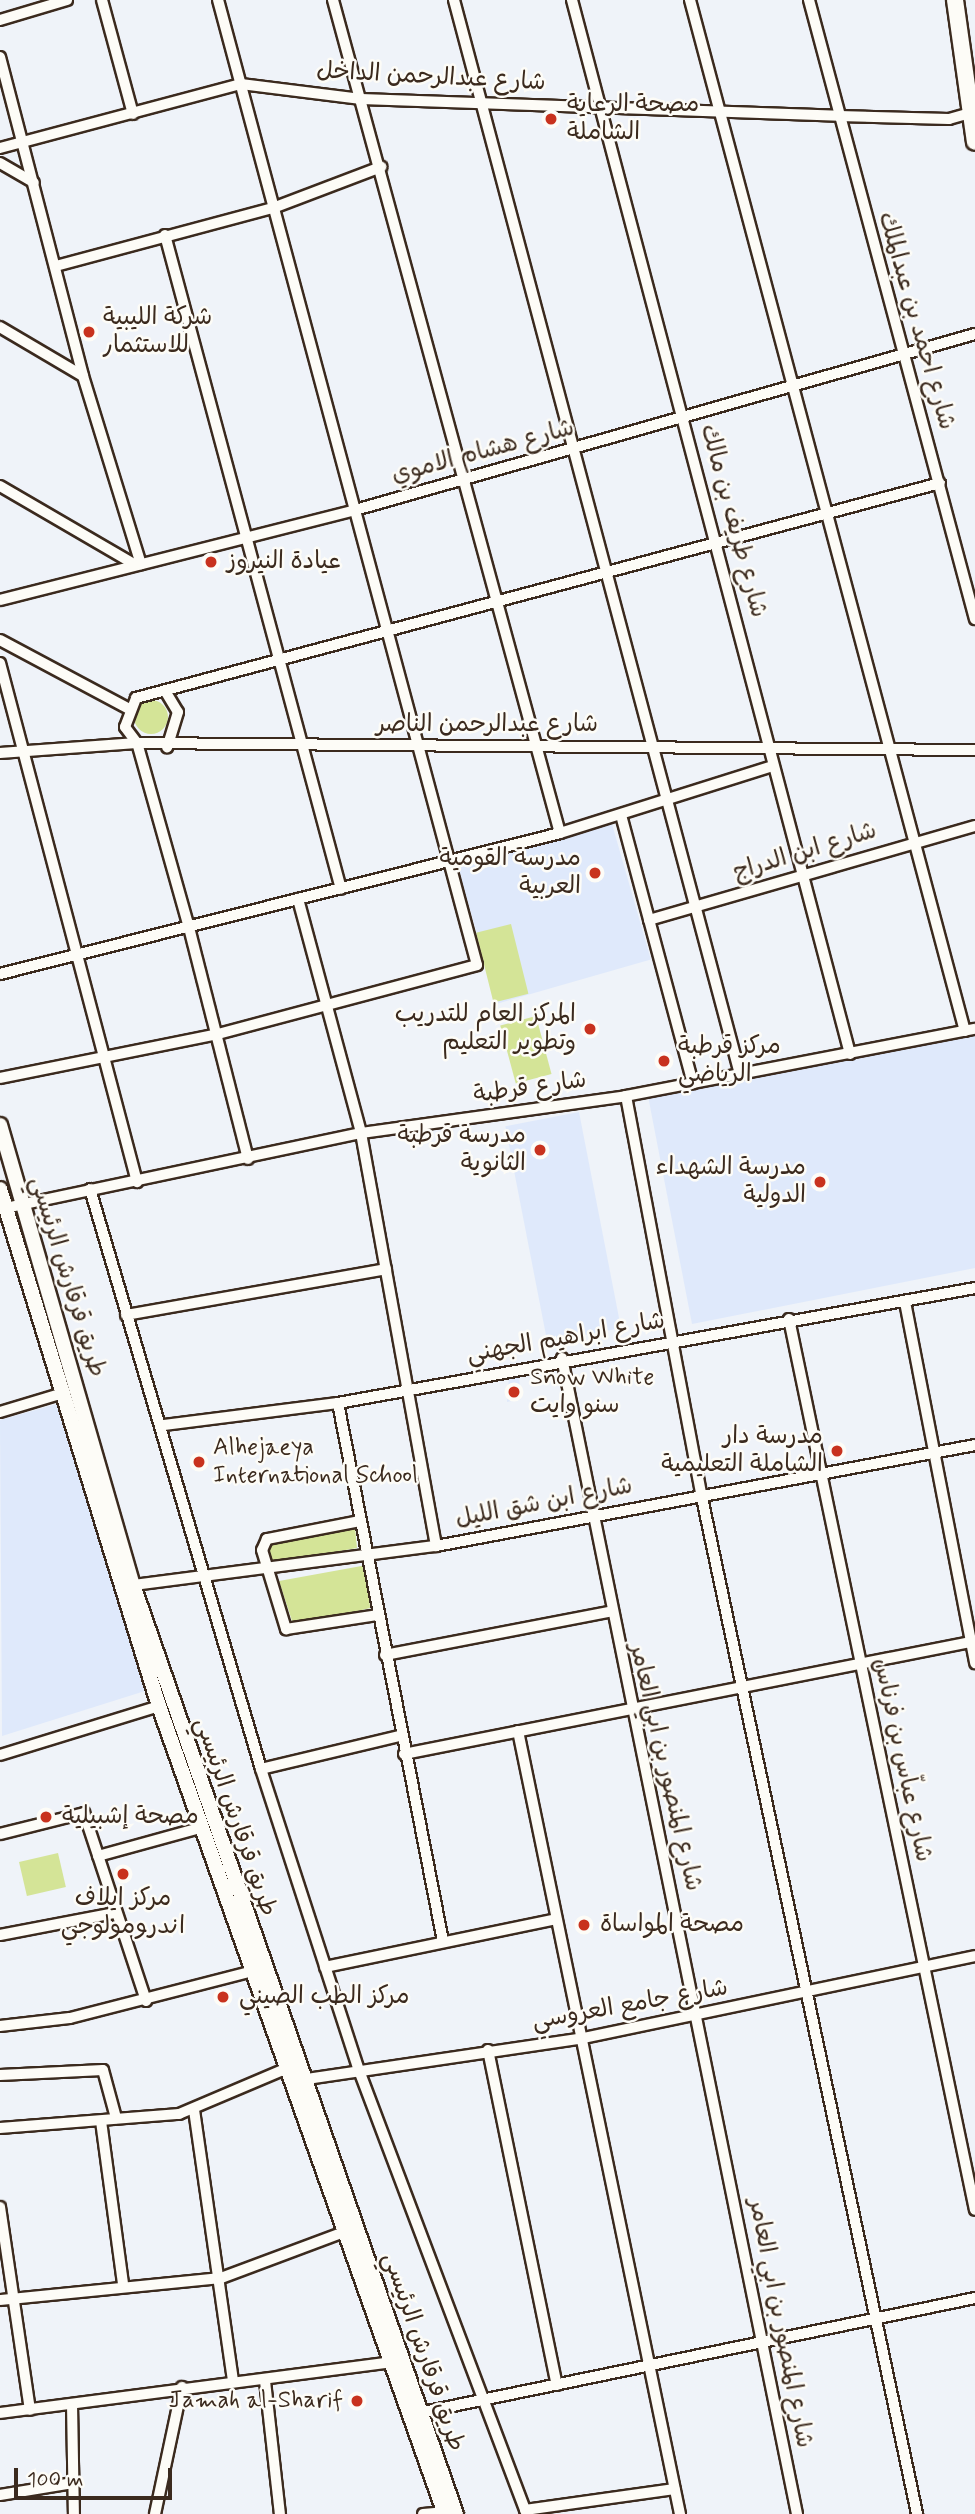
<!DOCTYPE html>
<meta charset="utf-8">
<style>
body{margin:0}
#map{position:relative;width:975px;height:2514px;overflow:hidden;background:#eff3f9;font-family:Mynerve,"Playpen Sans Arabic",sans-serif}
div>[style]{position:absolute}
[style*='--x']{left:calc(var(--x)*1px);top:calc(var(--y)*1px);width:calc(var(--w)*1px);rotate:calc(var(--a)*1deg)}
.built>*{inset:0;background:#dfe9fb;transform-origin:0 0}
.green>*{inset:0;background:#d4e497;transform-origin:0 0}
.round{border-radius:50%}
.roads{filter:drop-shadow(2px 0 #3b2a1e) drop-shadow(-2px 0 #3b2a1e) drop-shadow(0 2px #3b2a1e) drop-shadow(0 -2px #3b2a1e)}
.minor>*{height:10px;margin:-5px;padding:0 5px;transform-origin:5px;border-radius:5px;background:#fdfcf7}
.major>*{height:14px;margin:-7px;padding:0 7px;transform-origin:7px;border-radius:7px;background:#fdfcf7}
.highway>*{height:16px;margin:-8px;padding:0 8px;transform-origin:8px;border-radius:8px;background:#fdfcf7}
.dots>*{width:19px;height:19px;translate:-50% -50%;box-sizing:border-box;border:4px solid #fdfcf7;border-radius:50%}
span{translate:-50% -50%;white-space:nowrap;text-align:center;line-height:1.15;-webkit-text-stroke:5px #fdfcf7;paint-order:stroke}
.street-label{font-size:24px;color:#3b2a1e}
.poi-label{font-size:24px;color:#3b2a1e}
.left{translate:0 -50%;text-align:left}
.right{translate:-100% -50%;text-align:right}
.scale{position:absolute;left:14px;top:2468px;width:158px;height:32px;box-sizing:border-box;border:4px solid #3b2a1e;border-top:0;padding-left:9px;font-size:21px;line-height:24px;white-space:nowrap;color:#3b2a1e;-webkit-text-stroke:5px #fdfcf7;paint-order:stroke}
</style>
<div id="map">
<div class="built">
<i style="left:612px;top:824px;width:141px;height:160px;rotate:74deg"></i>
<i style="clip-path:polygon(975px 1032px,975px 1268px,692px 1324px,648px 1096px)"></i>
<i style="left:579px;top:1112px;width:220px;height:75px;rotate:79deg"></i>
<i style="clip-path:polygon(519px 1375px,521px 1399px,507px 1402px,509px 1376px)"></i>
<i style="clip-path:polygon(57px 1404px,145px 1691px,2px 1736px,0 1420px)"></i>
</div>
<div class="green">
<i class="round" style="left:134px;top:700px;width:34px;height:34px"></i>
<i style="left:511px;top:924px;width:72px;height:36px;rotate:76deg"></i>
<i style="left:536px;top:1016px;width:60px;height:37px;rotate:75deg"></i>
<i style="clip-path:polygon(355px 1527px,357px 1548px,273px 1563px,268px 1545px)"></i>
<i style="clip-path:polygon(367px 1565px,370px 1608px,294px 1627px,279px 1581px)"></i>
<i style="left:58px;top:1853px;width:35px;height:40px;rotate:77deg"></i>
</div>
<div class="roads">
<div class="minor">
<i style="--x:102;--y:0;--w:118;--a:74.8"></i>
<i style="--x:333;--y:0;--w:863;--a:74.76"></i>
<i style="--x:454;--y:0;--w:1111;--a:75.09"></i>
<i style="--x:572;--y:0;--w:1090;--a:75.22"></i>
<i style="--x:690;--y:0;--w:1067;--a:75.07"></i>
<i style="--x:809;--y:0;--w:641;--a:74.99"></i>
<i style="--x:0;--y:20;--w:70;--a:-16.6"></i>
<i style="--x:0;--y:57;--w:330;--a:75.4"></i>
<i style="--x:83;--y:376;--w:197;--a:72.9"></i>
<i style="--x:0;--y:148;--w:249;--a:-14.9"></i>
<i style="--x:241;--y:84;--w:121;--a:7.1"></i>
<i style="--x:361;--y:99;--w:478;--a:2"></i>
<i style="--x:839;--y:116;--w:110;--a:1.6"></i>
<i style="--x:949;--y:119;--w:22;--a:-16"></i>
<i style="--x:0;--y:163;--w:39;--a:30"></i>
<i style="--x:165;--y:235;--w:677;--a:74.94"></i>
<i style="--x:56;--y:266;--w:225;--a:-15"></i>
<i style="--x:273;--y:208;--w:116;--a:-20.8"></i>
<i style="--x:0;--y:327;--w:96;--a:30.6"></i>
<i style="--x:0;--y:486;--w:157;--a:30.2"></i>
<i style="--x:0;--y:600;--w:366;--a:-14.2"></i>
<i style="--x:355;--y:510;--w:644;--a:-15.85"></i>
<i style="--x:0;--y:640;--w:146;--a:28.1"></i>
<i style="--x:0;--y:663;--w:537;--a:75.21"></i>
<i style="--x:167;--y:694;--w:21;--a:59"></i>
<i style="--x:178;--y:712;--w:37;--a:107"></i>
<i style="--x:0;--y:753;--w:137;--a:-4.2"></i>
<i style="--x:137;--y:743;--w:838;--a:0.48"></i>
<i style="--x:621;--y:815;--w:278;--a:75"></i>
<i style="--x:298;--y:899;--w:242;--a:74.9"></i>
<i style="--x:361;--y:1133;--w:420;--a:79.7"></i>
<i style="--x:649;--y:920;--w:339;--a:-16.1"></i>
<i style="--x:0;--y:974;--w:577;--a:-14.13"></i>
<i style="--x:560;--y:833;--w:223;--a:-17.5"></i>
<i style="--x:0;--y:1078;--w:222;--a:-11.4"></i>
<i style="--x:218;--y:1034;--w:268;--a:-14.9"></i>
<i style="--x:477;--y:965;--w:999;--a:-105.02"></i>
<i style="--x:626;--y:1096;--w:404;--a:79.3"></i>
<i style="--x:701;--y:1493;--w:1044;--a:78.05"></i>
<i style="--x:248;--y:1159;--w:243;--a:-104.3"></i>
<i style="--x:188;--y:924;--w:188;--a:-105.7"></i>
<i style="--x:137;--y:743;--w:20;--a:-127"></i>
<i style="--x:125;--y:727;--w:31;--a:-69"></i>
<i style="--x:136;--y:698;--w:832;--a:-14.97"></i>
<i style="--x:90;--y:1189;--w:605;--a:73.57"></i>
<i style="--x:261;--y:1769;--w:320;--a:72"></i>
<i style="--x:360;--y:2073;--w:472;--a:69.3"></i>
<i style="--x:5;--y:1208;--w:364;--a:-11.9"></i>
<i style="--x:361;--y:1133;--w:268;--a:-7.9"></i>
<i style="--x:626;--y:1096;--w:355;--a:-10.9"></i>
<i style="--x:905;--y:1302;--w:368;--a:79"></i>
<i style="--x:126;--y:1315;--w:264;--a:-10"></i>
<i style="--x:789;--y:1319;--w:910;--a:78.21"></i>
<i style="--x:562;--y:1358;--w:1180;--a:78.51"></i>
<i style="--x:338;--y:1403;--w:548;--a:78.96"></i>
<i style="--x:0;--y:1412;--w:66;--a:-16.8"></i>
<i style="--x:164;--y:1425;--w:175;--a:-7.2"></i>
<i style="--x:338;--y:1403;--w:647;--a:-10.23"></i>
<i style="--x:360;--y:1521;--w:95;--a:169"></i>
<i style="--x:267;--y:1539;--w:12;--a:114"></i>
<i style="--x:262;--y:1550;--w:83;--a:73.1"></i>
<i style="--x:286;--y:1629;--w:92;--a:-8.7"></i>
<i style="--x:126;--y:1586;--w:313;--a:-7.4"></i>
<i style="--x:436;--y:1546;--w:548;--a:-10.61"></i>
<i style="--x:385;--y:1655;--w:228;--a:-10.9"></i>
<i style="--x:518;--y:1731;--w:800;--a:78.31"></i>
<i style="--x:404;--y:1754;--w:582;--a:-11.19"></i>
<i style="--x:0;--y:1755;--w:166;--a:-17.1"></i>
<i style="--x:261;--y:1769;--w:142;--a:-13.4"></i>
<i style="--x:0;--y:1834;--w:87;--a:-14"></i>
<i style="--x:84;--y:1813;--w:198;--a:71.7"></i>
<i style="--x:98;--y:1856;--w:106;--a:-15.4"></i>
<i style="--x:0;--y:1935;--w:116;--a:-10.9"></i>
<i style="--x:325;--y:1967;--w:236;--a:-11.7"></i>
<i style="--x:0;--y:2026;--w:70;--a:-6.5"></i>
<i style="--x:70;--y:2018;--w:185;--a:-14.4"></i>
<i style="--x:488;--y:2050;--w:342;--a:78.4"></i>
<i style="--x:0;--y:2075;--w:103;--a:-2.8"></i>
<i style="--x:103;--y:2070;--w:50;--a:74.8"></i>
<i style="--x:300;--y:2080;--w:286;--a:-8.4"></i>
<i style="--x:583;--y:2038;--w:400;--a:-11.8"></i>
<i style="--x:194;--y:2110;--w:275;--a:81.8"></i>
<i style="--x:101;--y:2121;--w:164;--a:82.3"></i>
<i style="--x:0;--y:2128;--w:180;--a:-4.5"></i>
<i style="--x:179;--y:2114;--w:115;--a:-23"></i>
<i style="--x:0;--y:2207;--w:205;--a:81.6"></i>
<i style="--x:0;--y:2300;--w:222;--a:-5.7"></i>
<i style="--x:221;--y:2278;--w:131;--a:-20.5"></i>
<i style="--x:265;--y:2381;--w:134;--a:83.6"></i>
<i style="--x:72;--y:2404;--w:110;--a:89"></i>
<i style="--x:0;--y:2413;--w:395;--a:-7.4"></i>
<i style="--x:414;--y:2414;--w:573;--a:-11.68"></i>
<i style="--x:0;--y:2495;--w:74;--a:-9.3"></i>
<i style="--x:525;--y:2510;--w:151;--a:-8"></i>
<i style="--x:155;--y:2514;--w:130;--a:-78"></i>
<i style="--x:423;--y:2514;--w:21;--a:-5"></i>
</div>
<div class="major">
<i style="--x:0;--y:1125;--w:479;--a:73.9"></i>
<i style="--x:133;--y:1585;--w:984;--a:70.83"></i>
<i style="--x:0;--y:1189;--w:541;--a:72.91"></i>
<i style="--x:159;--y:1706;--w:857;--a:70.51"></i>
</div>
<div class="highway">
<i style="--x:955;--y:0;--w:143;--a:82"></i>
</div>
</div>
<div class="dots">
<i style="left:551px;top:119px;background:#c8321e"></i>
<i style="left:89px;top:332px;background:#c8321e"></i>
<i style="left:211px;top:562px;background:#c8321e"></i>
<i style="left:595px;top:873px;background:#c8321e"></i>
<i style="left:590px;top:1029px;background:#c8321e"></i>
<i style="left:664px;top:1061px;background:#c8321e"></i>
<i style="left:540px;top:1150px;background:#c8321e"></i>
<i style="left:820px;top:1182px;background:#c8321e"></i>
<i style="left:514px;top:1392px;background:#c8321e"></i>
<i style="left:837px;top:1451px;background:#c8321e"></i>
<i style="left:199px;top:1462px;background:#c8321e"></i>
<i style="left:46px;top:1817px;background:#c8321e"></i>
<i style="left:123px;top:1874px;background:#c8321e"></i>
<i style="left:584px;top:1925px;background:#c8321e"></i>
<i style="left:223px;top:1997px;background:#c8321e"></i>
<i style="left:357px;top:2401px;background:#c8321e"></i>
</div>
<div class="street-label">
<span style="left:431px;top:77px;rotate:3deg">شارع عبدالرحمن الداخل</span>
<span style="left:916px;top:321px;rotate:74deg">شارع احمد بن عبدالملك</span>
<span style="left:483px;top:452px;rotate:-15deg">شارع هشام الاموي</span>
<span style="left:733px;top:521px;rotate:75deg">شارع طريف بن مالك</span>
<span style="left:487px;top:725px">شارع عبدالرحمن الناصر</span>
<span style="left:805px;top:852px;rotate:-17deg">شارع ابن الدراج</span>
<span style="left:530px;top:1088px;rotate:-8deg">شارع قرطبة</span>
<span style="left:67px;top:1277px;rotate:73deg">طريق قرقارش الرئيسي</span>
<span style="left:566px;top:1338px;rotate:-10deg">شارع ابراهيم الجهني</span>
<span style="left:544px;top:1503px;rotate:-11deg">شارع ابن شق الليل</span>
<span style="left:902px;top:1760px;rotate:78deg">شارع عباّس بن فرناس</span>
<span style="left:665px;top:1767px;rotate:77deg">شارع المنصور بن ابي العامر</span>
<span style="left:235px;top:1817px;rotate:71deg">طريق قرقارش الرئيسي</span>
<span style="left:630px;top:2005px;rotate:-10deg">شارع جامع العروسي</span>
<span style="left:780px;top:2323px;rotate:79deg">شارع المنصور بن ابي العامر</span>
<span style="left:423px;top:2352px;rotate:71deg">طريق قرقارش الرئيسي</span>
</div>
<div class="poi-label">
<span class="left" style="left:567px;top:119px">مصحة الرعاية<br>الشاملة</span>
<span class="left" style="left:103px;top:332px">شركة الليبية<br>للاستثمار</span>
<span class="left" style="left:227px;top:562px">عيادة النيروز</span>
<span class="right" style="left:581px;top:873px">مدرسة القومية<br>العربية</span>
<span class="right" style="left:576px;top:1029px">المركز العام للتدريب<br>وتطوير التعليم</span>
<span class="left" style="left:678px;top:1061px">مركز قرطبة<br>الرياضي</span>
<span class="right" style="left:526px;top:1150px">مدرسة قرطبة<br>الثانوية</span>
<span class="right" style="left:806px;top:1182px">مدرسة الشهداء<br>الدولية</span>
<span class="left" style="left:530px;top:1392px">Snow White<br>سنو وايت</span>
<span class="right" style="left:823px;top:1451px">مدرسة دار<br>الشاملة التعليمية</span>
<span class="left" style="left:213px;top:1462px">Alhejaeya<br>International School</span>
<span class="left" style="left:62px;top:1817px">مصحة إشبيلية</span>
<span style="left:123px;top:1913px">مركز ايلاف<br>اندرومولوجي</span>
<span class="left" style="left:600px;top:1925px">مصحة المواساة</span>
<span class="left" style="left:239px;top:1997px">مركز الطب الصيني</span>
<span class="right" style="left:343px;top:2401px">Jamah al-Sharif</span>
</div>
<div class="scale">100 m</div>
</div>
